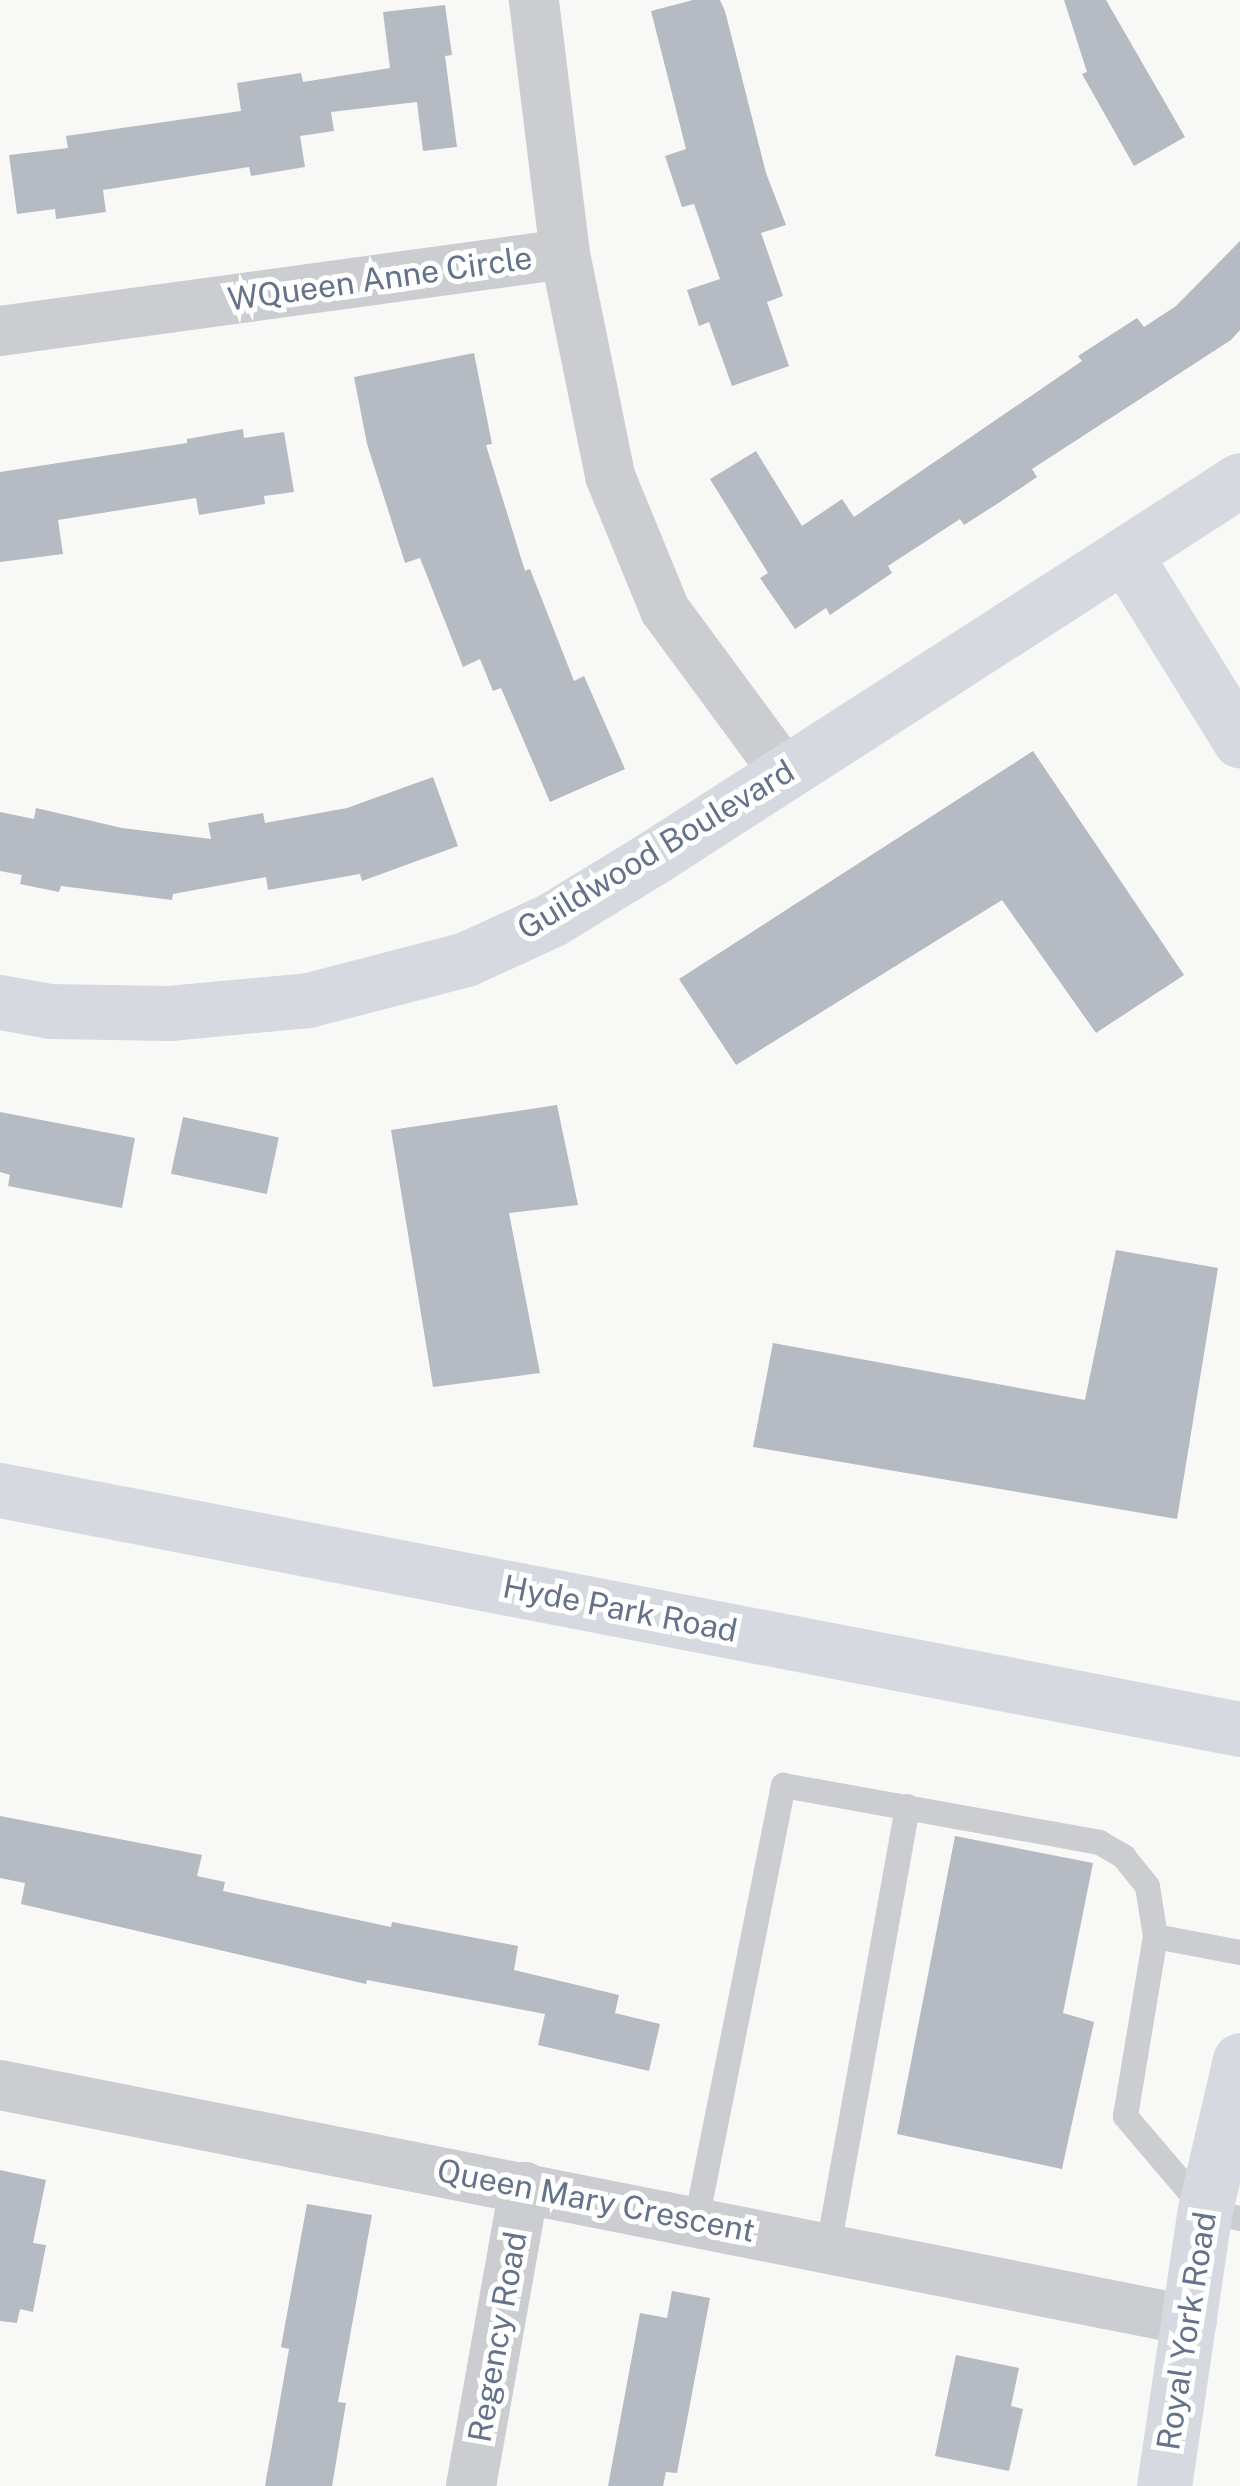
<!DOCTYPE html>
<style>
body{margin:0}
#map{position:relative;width:1240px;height:2486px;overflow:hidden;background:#f8f9f6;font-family:"Public Sans",sans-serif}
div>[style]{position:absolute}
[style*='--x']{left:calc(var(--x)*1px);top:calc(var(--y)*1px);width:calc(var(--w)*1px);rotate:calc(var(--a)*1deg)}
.building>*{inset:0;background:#b5bac3;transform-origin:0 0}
.lane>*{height:25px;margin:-12.5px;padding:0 12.5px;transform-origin:12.5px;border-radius:12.5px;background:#cbcdd1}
.street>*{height:50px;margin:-25px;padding:0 25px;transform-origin:25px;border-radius:25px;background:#cbcdd1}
.secondary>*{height:55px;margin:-27.5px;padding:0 27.5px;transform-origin:27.5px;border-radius:27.5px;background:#d6dae0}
span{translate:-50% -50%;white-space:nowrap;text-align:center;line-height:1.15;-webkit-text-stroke:10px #fff;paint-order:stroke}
.street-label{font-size:32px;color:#65738a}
</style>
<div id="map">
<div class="building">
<i style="clip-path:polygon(693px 0,720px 0,725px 11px,766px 173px,786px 225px,761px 233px,783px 296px,767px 302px,789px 366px,732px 386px,709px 322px,699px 326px,687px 290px,720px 279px,694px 204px,682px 207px,665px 156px,686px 149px,651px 11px)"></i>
<i style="clip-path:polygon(1064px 0,1106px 0,1185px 137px,1134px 166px,1082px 74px,1087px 72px)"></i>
<i style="clip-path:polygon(445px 5px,452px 55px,445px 56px,457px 147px,423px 151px,417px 102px,331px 112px,334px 131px,300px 136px,305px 167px,251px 176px,249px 167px,103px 190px,106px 212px,56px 219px,55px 209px,17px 214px,9px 155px,68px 148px,66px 136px,241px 111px,237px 83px,301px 73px,303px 82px,390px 68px,383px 12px)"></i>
<i style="clip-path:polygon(1240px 241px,1240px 330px,1231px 340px,1032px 469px,1037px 477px,1000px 502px,964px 525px,960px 519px,888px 566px,892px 573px,830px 615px,826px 608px,795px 629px,760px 578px,768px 573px,710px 479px,756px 451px,802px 526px,842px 499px,854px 517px,1082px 361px,1078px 356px,1137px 318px,1144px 327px,1176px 306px)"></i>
<i style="clip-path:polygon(474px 353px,492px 444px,486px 445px,525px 571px,530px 569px,574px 681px,584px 676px,625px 769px,550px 802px,501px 688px,493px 691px,480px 659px,463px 667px,420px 558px,405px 563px,367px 444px,354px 377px)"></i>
<i style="clip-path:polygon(243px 429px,244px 438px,284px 432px,294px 492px,264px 496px,265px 504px,199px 515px,196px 498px,58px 520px,63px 554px,0 562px,0 472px,187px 443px,187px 439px)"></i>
<i style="clip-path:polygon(1033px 751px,1184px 975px,1096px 1033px,1002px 900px,736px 1065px,679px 979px)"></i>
<i style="clip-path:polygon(433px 777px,458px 846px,362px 881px,360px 874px,268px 890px,266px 877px,173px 894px,172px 900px,61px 886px,59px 892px,20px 884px,22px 875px,0 871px,0 812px,34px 819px,36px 808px,122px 828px,211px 839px,208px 823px,263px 813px,265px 823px,347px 808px)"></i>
<i style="clip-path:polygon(557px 1105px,578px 1205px,509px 1213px,540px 1373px,433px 1387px,391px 1130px)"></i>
<i style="clip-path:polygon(0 1112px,135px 1138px,122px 1208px,8px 1186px,10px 1175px,0 1172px)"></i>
<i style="left:183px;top:1117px;width:98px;height:58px;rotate:12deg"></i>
<i style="clip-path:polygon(1116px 1250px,1218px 1268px,1177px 1519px,753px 1447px,773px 1343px,1085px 1400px)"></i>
<i style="clip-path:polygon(0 1816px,202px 1855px,197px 1876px,225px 1882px,223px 1891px,391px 1927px,392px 1922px,518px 1946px,514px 1970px,619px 1995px,615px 2013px,660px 2024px,649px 2071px,538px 2045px,545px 2014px,367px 1980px,366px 1984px,21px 1904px,25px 1883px,0 1878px)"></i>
<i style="clip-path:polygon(955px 1836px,1093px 1863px,1063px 2013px,1094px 2022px,1062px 2169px,897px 2134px)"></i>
<i style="clip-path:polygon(0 2170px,46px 2180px,33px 2243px,46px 2245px,33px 2312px,20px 2309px,17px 2323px,0 2321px)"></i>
<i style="clip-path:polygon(307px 2204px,372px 2215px,338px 2402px,346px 2403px,332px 2486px,265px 2486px,289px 2349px,281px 2347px)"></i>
<i style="clip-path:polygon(672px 2291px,710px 2298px,677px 2473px,666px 2472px,663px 2486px,608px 2486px,640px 2313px,667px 2318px)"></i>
<i style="clip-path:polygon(956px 2355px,1019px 2368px,1011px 2406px,1023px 2409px,1009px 2471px,935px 2456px)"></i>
</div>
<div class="lane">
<i style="--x:1155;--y:1936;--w:86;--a:10.7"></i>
<i style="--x:696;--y:2220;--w:444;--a:-78.7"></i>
<i style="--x:783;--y:1785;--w:321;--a:10.2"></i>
<i style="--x:1099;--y:1842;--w:28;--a:30"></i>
<i style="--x:1123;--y:1856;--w:38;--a:51"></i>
<i style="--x:1147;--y:1886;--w:51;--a:80.9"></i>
<i style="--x:1155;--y:1936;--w:182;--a:99.5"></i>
<i style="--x:1125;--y:2116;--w:123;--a:49.6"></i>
<i style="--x:1205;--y:2210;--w:36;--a:13"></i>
<i style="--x:828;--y:2246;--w:447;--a:-79.8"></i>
</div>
<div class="street">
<i style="--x:565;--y:254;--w:227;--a:78.5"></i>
<i style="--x:610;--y:476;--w:145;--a:67.7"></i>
<i style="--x:665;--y:610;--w:202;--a:53.6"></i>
<i style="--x:0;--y:331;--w:570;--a:-7.76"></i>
<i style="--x:565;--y:254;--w:256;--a:-97"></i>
<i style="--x:0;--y:2085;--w:1215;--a:11.2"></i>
<i style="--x:471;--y:2486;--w:304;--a:-79.9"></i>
</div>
<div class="secondary">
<i style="--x:1126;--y:557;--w:216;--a:58.2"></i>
<i style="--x:0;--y:1002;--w:51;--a:10.2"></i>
<i style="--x:50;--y:1011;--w:119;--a:1"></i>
<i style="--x:169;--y:1013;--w:140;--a:-5.3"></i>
<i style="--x:308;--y:1000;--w:163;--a:-14.5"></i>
<i style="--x:466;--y:959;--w:94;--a:-24.6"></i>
<i style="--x:551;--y:920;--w:117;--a:-31.4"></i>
<i style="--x:651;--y:859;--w:700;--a:-32.76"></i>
<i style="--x:0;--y:1490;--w:1263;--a:10.91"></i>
<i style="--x:1164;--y:2486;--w:279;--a:-81.6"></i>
<i style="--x:1205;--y:2210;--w:154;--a:-76.9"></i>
</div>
<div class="street-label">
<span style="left:380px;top:279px;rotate:-8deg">WQueen Anne Circle</span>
<span style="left:656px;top:850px;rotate:-31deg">Guildwood Boulevard</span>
<span style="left:620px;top:1609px;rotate:11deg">Hyde Park Road</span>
<span style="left:596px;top:2201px;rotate:11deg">Queen Mary Crescent</span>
<span style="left:1187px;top:2331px;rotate:-81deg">Royal York Road</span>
<span style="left:498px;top:2337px;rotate:-80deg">Regency Road</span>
</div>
</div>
